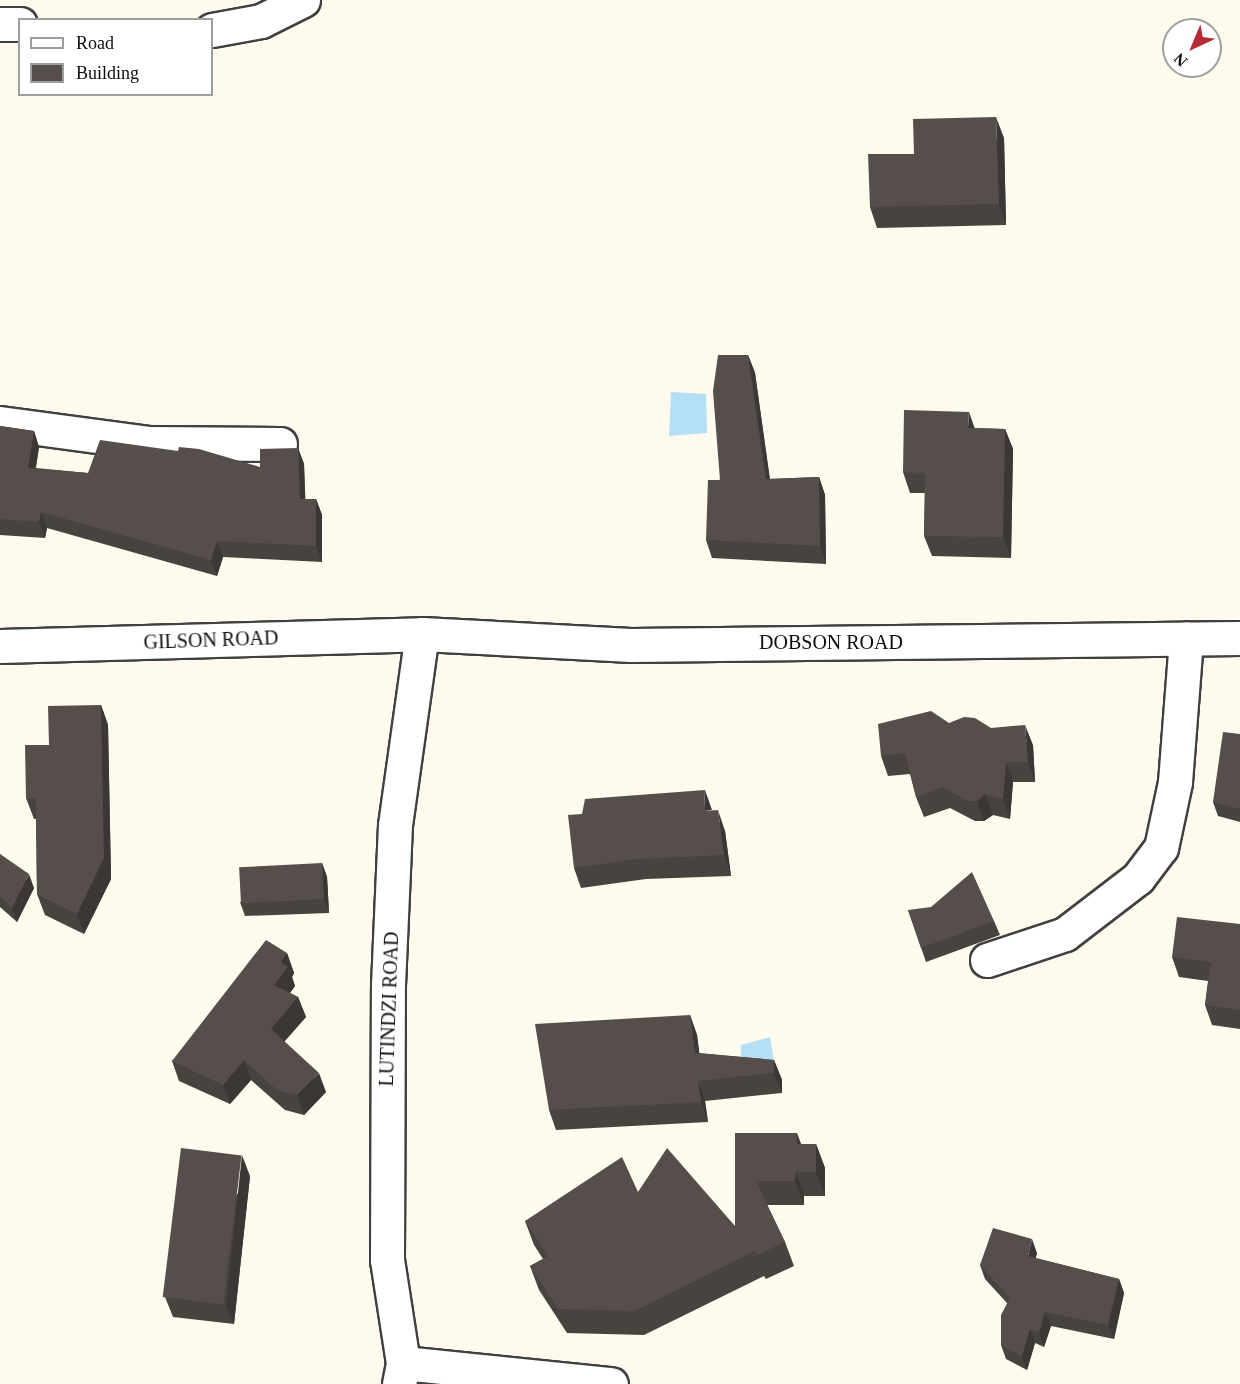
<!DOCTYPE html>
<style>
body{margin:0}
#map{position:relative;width:1240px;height:1384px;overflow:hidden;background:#fefaee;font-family:"Times New Roman",serif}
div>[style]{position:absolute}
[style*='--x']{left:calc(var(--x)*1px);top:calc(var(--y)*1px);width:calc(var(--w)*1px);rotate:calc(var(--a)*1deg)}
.water>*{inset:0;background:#b4dff4}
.roads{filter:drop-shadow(2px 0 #404040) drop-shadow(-2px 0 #404040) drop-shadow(0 2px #404040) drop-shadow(0 -2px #404040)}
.minor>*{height:33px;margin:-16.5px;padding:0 16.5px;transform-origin:16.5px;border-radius:16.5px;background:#fff}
.wall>*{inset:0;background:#494340}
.shaded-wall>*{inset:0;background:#3c3734}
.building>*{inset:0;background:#554e4a;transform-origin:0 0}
span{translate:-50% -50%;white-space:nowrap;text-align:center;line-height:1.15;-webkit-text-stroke:6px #fff;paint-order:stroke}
.street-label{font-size:20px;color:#0d0d0d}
.legend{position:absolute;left:18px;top:18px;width:195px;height:78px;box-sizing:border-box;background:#fff;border:2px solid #9e9e9e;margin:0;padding:8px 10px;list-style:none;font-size:18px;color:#0d0d0d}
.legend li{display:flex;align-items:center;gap:12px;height:30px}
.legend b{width:30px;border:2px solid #9e9e9e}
.north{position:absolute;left:1162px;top:18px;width:60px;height:60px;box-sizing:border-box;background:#fff;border:2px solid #9e9e9e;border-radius:50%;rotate:224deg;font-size:16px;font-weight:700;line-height:24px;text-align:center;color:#0d0d0d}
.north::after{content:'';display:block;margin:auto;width:21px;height:27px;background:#b72b38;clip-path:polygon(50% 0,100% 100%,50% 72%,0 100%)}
</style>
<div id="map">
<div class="water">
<i style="clip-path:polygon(671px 392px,706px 394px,707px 433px,669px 436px)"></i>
<i style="clip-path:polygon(770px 1037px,779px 1091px,739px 1096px,741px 1045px)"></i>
</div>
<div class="roads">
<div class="minor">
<i style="--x:0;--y:24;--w:20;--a:0"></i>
<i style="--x:212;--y:30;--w:50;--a:-10.4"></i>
<i style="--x:261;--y:21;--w:47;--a:-26.6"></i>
<i style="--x:0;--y:423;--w:149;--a:7.7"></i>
<i style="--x:148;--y:443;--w:132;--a:0.4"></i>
<i style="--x:0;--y:646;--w:422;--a:-1.6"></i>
<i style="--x:422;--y:634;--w:209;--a:3"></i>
<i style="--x:631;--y:645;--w:609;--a:-0.66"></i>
<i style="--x:987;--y:960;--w:82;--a:-18.4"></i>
<i style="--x:1065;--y:934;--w:92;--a:-37.5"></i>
<i style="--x:1138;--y:878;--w:38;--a:-53"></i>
<i style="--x:1161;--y:848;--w:67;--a:-78"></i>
<i style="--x:1175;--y:782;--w:144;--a:-85.6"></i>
<i style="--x:403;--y:1363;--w:209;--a:5.8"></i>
<i style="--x:399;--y:1384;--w:21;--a:-79"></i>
<i style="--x:403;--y:1363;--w:104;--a:-98.8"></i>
<i style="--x:387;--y:1260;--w:275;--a:-89.8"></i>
<i style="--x:388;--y:985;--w:160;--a:-87.5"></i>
<i style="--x:395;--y:825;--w:193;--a:-82"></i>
</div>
</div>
<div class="wall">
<i style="clip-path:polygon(1004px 138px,1006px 225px,877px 228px,870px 207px,914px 154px)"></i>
<i style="clip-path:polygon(748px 355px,755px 373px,770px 479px,819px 477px,825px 495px,826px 564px,712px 558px,706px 540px)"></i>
<i style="clip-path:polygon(0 426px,34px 431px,39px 447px,36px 468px,88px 473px,260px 467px,298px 448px,304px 464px,305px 499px,316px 499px,322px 515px,322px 562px,223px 557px,217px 576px,47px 528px,45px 538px,0 535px)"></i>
<i style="clip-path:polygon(974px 428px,1005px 429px,1013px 449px,1011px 558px,932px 556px,924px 536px,925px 493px,910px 493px,903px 472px)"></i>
<i style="clip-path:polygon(101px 705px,108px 725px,111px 879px,84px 934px,45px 915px,37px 894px,36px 819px,34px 819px,26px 798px,49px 745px)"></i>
<i style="clip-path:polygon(949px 723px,991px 728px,1033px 745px,1035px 782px,1013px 782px,1010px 819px,993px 815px,984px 821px,975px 821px,950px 808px,924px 817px,916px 797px,910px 774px,888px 776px,881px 756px)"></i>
<i style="clip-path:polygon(1240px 734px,1240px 822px,1218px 816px,1213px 802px)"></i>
<i style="clip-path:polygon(712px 811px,725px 831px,731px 876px,646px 879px,581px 888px,574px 868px)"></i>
<i style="clip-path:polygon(0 854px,34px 888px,17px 922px,0 907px)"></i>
<i style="clip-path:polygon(322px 863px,327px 877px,329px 913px,245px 916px,240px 902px)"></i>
<i style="clip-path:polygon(908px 910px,994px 921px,1000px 935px,926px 962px)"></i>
<i style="clip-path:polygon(1240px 924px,1240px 1029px,1212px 1025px,1205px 1005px,1208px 981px,1179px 977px,1172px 957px)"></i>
<i style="clip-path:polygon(287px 953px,294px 973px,292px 977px,295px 986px,290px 993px,298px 997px,306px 1017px,284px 1041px,326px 1092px,304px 1115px,285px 1110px,251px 1080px,230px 1104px,179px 1081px,172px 1061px)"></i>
<i style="clip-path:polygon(690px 1015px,697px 1035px,699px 1053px,774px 1060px,782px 1080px,782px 1093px,705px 1101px,708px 1122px,556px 1130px,549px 1110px)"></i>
<i style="clip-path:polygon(735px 1133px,801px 1144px,816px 1144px,825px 1168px,825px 1196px,804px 1196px,804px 1205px,767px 1205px,785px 1242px,794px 1266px,766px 1279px,764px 1276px,644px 1335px,567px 1333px,539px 1290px,530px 1266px,543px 1259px,534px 1245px,525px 1221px,638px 1192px,735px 1226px)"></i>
<i style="clip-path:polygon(250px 1176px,234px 1324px,173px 1317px,165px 1297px)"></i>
<i style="clip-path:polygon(1037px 1253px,1035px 1258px,1119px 1279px,1124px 1293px,1114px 1339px,1051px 1326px,1044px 1347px,1035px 1343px,1027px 1370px,1006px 1359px,1001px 1345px,1007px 1303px,985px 1279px,980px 1265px)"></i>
</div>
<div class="shaded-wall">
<i style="clip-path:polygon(996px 117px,1004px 138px,1006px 225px,999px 204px)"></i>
<i style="clip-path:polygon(748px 355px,755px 373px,772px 496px,766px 479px)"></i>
<i style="clip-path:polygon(969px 412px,976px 432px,968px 428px)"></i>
<i style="clip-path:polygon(1005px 429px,1013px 449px,1011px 558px,1003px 537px)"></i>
<i style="clip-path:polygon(34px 431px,39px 447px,33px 484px,28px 468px)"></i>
<i style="clip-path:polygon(298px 448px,304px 464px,306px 515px,300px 499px)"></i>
<i style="clip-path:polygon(819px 477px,825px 495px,826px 564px,820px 546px)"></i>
<i style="clip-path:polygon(316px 499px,322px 515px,322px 562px,316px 546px)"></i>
<i style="clip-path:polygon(41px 512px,47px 528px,45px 538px,39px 522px)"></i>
<i style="clip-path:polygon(217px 541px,223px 557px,217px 576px,211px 560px)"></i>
<i style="clip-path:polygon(101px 705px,108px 725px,111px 879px,84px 934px,77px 914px)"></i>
<i style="clip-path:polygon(1025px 725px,1033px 745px,1035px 782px,1028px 762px)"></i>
<i style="clip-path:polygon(1006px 762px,1013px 782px,1010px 819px,1003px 799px)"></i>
<i style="clip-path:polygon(705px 790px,712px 810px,704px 811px)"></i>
<i style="clip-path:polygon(985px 794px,993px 815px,984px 821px,977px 801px)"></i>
<i style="clip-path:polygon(718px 810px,725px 831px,731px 876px,724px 855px)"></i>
<i style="clip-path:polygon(322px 863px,327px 877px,329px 913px,324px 899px)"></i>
<i style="clip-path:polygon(29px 874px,34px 888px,17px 922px,12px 908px)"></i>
<i style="clip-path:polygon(287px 953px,294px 973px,292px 977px,295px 986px,281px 1005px,274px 985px,281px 962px)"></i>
<i style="clip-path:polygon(298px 997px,306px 1017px,278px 1049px,271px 1029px)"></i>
<i style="clip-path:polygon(690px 1015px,697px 1035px,702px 1073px,695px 1053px)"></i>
<i style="clip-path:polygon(244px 1060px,251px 1080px,230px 1104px,223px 1085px)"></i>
<i style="clip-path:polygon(774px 1060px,782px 1080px,782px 1093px,774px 1073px)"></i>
<i style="clip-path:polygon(319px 1073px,326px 1092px,304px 1115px,297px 1095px)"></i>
<i style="clip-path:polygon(698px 1081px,705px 1101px,708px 1122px,701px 1102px)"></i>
<i style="clip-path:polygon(797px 1133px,806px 1157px,797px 1144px)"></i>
<i style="clip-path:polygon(816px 1144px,825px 1168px,825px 1196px,816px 1172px)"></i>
<i style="clip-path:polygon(242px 1155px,250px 1176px,234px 1324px,226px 1304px)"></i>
<i style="clip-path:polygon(796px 1172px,804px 1196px,804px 1205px,795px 1181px)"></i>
<i style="clip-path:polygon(1032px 1239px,1037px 1253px,1033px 1270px,1028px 1256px)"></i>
<i style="clip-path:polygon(1119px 1279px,1124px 1293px,1114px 1339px,1108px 1325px)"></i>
<i style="clip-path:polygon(1045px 1312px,1051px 1326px,1044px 1347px,1039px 1333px)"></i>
<i style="clip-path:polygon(1030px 1329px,1035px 1343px,1027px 1370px,1022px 1356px)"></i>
</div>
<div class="building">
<i style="clip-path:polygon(996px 117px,999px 204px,870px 207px,868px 154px,914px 154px,913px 119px)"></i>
<i style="clip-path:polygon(718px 355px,748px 355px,766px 479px,819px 477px,820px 546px,706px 540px,708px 480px,720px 480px,713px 391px)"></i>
<i style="clip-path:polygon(904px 410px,969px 412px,968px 428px,1005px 429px,1003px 537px,924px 536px,925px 473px,903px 472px)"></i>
<i style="clip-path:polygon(0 426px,34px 431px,28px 468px,88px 473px,100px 440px,178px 451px,179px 447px,199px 449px,260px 467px,260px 449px,298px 448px,300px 499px,316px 499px,316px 546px,217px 541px,211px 560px,41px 512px,39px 522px,0 519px)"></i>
<i style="clip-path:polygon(101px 705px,104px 858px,77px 914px,37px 894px,36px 798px,26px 798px,25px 745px,49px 745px,48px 706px)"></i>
<i style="clip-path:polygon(931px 711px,949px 723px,964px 717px,975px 718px,991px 728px,1025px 725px,1028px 762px,1006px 762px,1003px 799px,985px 794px,977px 801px,968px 801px,942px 787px,916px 797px,905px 753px,881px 756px,878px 724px)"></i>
<i style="clip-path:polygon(1223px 732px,1240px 734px,1240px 809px,1213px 802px)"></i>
<i style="clip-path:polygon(705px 790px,704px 811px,718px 810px,724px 855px,639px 859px,574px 868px,568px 815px,582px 814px,585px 799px)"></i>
<i style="clip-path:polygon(0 854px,29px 874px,12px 908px,0 897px)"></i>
<i style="left:322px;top:863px;width:36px;height:83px;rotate:87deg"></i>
<i style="clip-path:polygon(972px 872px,994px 921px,921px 948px,908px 910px,931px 907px)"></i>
<i style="clip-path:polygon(1177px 917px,1240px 924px,1240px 1010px,1205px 1005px,1211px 962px,1172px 957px)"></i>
<i style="clip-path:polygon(266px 940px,287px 953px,281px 962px,288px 967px,274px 985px,298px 997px,271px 1029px,319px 1073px,297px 1095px,278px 1091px,244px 1060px,223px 1085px,172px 1061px)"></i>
<i style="clip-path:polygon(690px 1015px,695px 1053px,774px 1060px,774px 1073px,698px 1081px,701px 1102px,549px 1110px,535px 1024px)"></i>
<i style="clip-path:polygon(735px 1133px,797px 1133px,797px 1144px,816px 1144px,816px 1172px,796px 1172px,795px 1181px,756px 1181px,785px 1242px,757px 1255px,755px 1251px,635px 1311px,558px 1309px,530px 1266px,548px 1256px,525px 1221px,622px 1157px,638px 1192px,667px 1148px,735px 1226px)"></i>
<i style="left:181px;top:1148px;width:61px;height:150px;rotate:7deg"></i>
<i style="clip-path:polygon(993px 1228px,1032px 1239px,1028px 1256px,1119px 1279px,1108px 1325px,1045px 1312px,1039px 1333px,1030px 1329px,1022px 1356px,1001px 1345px,1001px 1315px,1010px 1298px,980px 1265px)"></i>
</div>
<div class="street-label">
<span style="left:211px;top:640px;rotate:-2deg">GILSON ROAD</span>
<span style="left:831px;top:642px">DOBSON ROAD</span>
<span style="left:389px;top:1009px;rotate:-88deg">LUTINDZI ROAD</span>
</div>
<ul class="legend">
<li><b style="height:8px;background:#fff"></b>Road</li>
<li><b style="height:16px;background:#554e4a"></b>Building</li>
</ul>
<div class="north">N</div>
</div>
